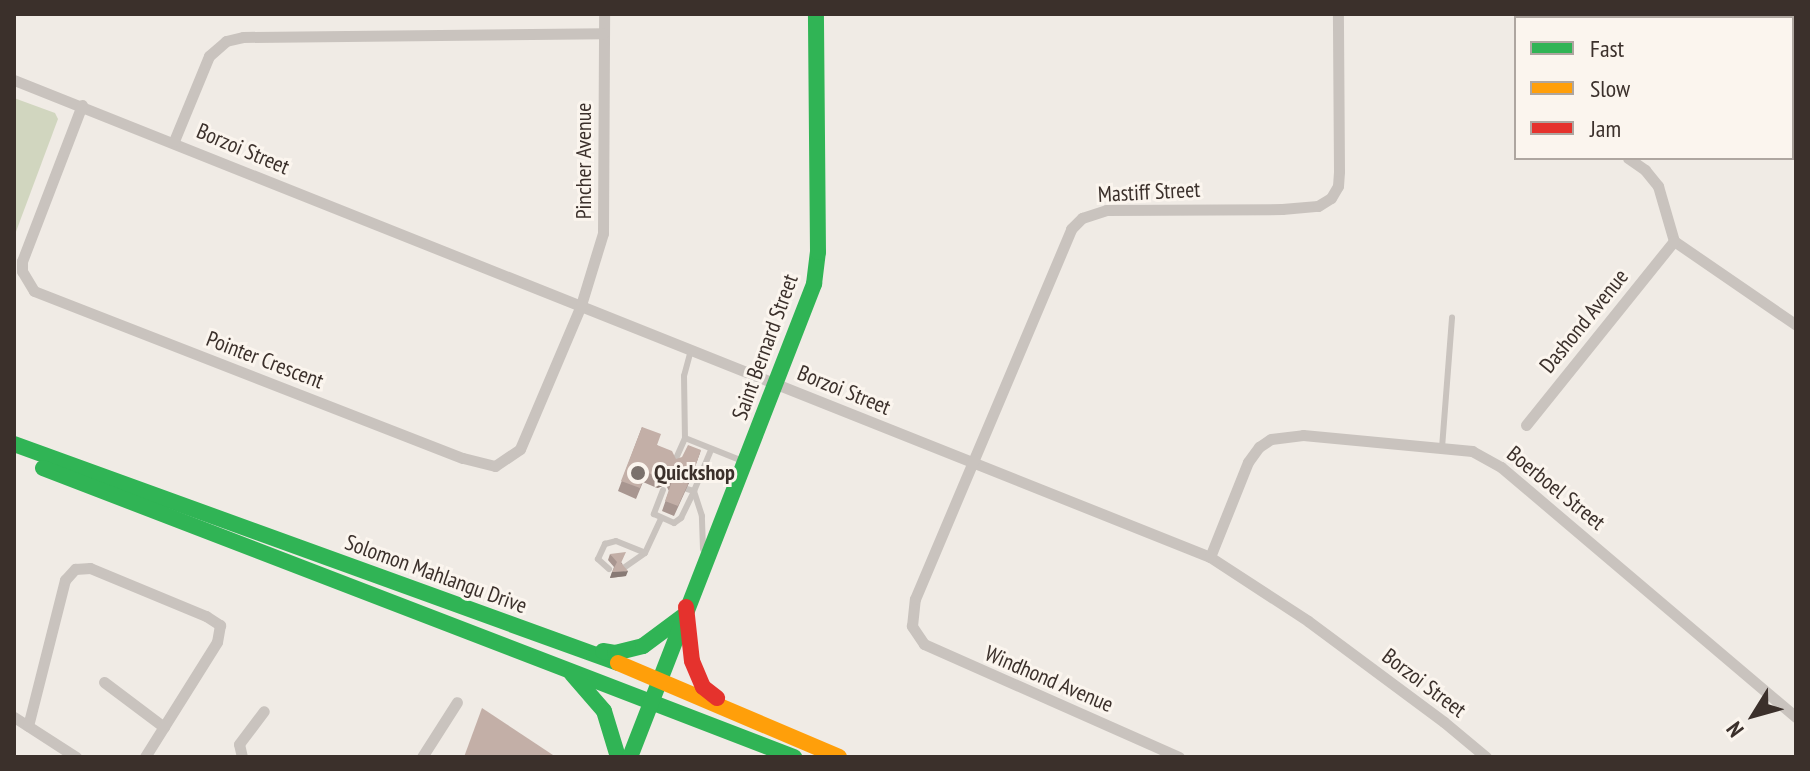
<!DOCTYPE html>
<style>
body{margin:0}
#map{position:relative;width:1810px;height:771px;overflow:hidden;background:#f0ebe5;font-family:"PT Sans Narrow",sans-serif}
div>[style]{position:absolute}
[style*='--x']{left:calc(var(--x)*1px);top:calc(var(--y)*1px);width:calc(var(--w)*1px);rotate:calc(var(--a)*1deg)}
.green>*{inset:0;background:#d1d6bf}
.lane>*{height:6px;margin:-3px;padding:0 3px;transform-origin:3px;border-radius:3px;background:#c9c3be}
.street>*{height:11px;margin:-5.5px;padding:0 5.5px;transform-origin:5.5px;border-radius:5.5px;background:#c9c3be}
.fast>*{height:16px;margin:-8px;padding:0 8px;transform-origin:8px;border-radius:8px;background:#30b455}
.slow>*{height:16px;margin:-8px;padding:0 8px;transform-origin:8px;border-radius:8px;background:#ff9f0a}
.jam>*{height:16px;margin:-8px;padding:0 8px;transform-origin:8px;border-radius:8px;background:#e5322d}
.wall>*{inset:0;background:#a89690}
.shaded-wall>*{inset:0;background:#887a75}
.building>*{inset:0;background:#c3afa7}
.dots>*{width:22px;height:22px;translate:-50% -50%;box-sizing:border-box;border:4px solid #fbf5ee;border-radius:50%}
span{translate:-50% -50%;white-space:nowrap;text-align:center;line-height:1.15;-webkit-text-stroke:6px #fbf5ee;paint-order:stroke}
.street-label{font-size:22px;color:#3b302b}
.poi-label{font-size:22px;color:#3b302b;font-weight:700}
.left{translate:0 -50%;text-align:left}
.frame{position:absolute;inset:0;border:16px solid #3b302b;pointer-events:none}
.legend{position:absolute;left:1514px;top:16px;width:280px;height:144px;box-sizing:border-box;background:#fbf5ee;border:2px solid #aea6a0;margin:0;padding:10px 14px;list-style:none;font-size:24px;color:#3b302b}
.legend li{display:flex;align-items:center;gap:16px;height:40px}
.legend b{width:40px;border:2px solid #aea6a0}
.north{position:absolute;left:1714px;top:675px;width:80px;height:80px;-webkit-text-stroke:6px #fbf5ee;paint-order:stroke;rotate:233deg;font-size:22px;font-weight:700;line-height:32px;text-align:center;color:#3b302b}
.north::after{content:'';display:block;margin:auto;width:28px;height:36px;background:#3b302b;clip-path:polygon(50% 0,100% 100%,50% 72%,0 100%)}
</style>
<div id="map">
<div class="green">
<i style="clip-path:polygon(14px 98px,55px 113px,58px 119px,14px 237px)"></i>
</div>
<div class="lane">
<i style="--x:691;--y:350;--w:27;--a:105"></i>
<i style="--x:684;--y:376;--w:62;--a:89.1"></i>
<i style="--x:685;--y:438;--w:65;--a:21.8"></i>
<i style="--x:1442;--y:448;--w:131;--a:-85.6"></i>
<i style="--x:674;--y:463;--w:27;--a:-66"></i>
<i style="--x:663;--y:490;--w:26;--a:111"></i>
<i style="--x:654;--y:514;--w:22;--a:24"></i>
<i style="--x:674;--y:523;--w:9;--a:-36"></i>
<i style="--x:681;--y:518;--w:30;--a:-64"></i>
<i style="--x:694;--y:491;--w:7;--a:-164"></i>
<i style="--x:703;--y:549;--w:33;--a:-92"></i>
<i style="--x:702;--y:516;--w:26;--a:-108"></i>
<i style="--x:694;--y:491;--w:44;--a:-67.5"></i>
<i style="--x:625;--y:567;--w:24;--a:-35"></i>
<i style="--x:645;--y:553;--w:38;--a:-65"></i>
<i style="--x:609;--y:569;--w:15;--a:-138"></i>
<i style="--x:598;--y:559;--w:17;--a:-65"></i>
<i style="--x:605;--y:544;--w:11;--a:-15"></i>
<i style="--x:616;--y:541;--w:31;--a:22"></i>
</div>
<div class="street">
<i style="--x:1773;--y:14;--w:7;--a:34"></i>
<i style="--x:1560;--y:18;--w:4;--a:-90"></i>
<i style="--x:1792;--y:28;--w:6;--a:45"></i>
<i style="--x:14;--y:80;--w:1288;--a:21.74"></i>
<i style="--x:1210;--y:557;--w:117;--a:33.1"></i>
<i style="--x:1308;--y:621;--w:169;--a:36.6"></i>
<i style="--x:1444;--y:722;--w:55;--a:39.8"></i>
<i style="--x:82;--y:105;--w:167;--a:111"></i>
<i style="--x:22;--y:261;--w:10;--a:90"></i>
<i style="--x:22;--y:271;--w:23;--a:59"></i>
<i style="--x:34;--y:291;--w:460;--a:21.3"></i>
<i style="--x:463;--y:458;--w:33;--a:14"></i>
<i style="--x:495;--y:466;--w:30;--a:-34"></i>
<i style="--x:520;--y:449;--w:156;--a:-67"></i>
<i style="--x:581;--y:305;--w:75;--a:-73"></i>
<i style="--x:603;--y:233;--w:219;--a:-89.7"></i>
<i style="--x:174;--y:141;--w:92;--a:-67.6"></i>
<i style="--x:209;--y:56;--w:23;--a:-41"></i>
<i style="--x:226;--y:41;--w:17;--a:-13"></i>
<i style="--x:243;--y:37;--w:360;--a:-0.6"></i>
<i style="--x:1628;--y:158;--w:21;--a:35"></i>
<i style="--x:1645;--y:170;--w:21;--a:51"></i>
<i style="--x:1658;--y:186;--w:57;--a:73.8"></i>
<i style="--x:1674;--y:241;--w:148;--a:34.5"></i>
<i style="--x:1526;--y:425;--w:236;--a:-51.2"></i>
<i style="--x:1210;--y:557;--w:102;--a:-68.2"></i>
<i style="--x:1248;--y:462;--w:19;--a:-54"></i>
<i style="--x:1259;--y:447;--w:14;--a:-34"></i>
<i style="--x:1271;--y:439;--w:32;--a:-7"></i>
<i style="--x:1303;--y:435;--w:170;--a:5.4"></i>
<i style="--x:1472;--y:451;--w:33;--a:29"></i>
<i style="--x:1501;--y:467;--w:387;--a:40.3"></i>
<i style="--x:104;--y:682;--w:75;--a:36.9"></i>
<i style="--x:14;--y:717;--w:74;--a:32.8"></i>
<i style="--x:28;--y:726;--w:151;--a:-75.8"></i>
<i style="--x:65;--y:580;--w:15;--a:-48"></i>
<i style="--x:75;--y:569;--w:15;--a:-4"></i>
<i style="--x:90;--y:568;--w:126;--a:22.5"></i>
<i style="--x:206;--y:616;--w:17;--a:33"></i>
<i style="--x:220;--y:625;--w:17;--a:100"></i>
<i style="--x:217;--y:642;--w:136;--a:122.1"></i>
<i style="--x:242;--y:757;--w:13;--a:-103"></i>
<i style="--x:239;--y:744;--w:41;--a:-52.9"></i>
<i style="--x:422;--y:757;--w:65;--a:-57.5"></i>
<i style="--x:1179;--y:757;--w:279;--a:-156.1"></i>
<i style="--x:924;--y:644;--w:22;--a:-124"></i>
<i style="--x:912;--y:626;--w:27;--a:-84"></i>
<i style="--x:915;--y:599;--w:402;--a:-67.1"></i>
<i style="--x:1071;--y:229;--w:16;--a:-45"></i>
<i style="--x:1082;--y:218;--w:25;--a:-18"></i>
<i style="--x:1106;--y:210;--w:176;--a:-0.3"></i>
<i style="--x:1282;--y:209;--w:36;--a:-5"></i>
<i style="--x:1318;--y:206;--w:15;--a:-32"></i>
<i style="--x:1331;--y:198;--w:14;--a:-60"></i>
<i style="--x:1338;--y:186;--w:15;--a:-86"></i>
<i style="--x:1339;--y:171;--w:157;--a:-90.4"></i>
</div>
<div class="fast">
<i style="--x:14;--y:444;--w:642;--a:19.93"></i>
<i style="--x:43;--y:468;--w:805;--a:21.05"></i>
<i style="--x:603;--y:651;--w:12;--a:9"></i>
<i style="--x:615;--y:653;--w:29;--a:-14"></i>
<i style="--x:643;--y:646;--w:49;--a:-36.6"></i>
<i style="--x:572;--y:674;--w:49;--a:49.1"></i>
<i style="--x:604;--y:711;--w:48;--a:73.1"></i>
<i style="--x:630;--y:757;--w:508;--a:-68.74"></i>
<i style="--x:814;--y:284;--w:32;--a:-83"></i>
<i style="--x:818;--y:252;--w:238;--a:-90.5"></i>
</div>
<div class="slow">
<i style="--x:618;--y:663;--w:240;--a:23"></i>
</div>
<div class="jam">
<i style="--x:686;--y:607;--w:54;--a:83.7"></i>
<i style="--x:692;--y:661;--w:28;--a:67"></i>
<i style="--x:703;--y:687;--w:18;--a:38"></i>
</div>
<div class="wall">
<i style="clip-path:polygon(642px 427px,689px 483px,674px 516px,662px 511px,669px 491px,666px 485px,657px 488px,643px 482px,636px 499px,618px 491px)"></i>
<i style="clip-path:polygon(610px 554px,622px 563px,626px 576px,610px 578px,614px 567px,608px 560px)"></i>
</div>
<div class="shaded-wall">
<i style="clip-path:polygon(701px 450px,689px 483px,682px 487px,685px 477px)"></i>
<i style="clip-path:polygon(669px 475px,666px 485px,657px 488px,661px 478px)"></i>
<i style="clip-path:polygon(628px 571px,626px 576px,610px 578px,612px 572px)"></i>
</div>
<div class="building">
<i style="clip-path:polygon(642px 427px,661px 434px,657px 445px,672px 451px,676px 459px,682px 457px,688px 445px,701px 450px,693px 473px,685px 477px,688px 484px,678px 506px,665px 501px,672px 481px,669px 475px,661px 478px,646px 472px,640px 488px,621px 481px)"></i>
<i style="clip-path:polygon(626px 552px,621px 563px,628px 571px,612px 572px,617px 562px,610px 554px)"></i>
<i style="clip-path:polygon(482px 708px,556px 757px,464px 757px)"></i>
</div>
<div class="dots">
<i style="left:638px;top:473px;background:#7a716c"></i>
</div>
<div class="street-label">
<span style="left:243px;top:149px;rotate:23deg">Borzoi Street</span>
<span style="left:584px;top:161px;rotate:-90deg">Pincher Avenue</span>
<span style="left:1149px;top:192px;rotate:-3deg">Mastiff Street</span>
<span style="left:1584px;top:321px;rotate:-51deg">Dashond Avenue</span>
<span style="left:765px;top:347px;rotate:-70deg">Saint Bernard Street</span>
<span style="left:265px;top:360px;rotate:21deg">Pointer Crescent</span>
<span style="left:844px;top:390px;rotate:22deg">Borzoi Street</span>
<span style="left:1556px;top:488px;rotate:39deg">Boerboel Street</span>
<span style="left:436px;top:574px;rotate:20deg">Solomon Mahlangu Drive</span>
<span style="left:1049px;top:679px;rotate:23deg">Windhond Avenue</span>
<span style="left:1424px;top:683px;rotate:37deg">Borzoi Street</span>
</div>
<div class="poi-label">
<span class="left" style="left:654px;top:473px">Quickshop</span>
</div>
<div class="frame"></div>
<ul class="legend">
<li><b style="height:10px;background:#30b455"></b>Fast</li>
<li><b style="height:10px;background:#ff9f0a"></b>Slow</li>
<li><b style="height:10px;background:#e5322d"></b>Jam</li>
</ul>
<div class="north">N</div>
</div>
